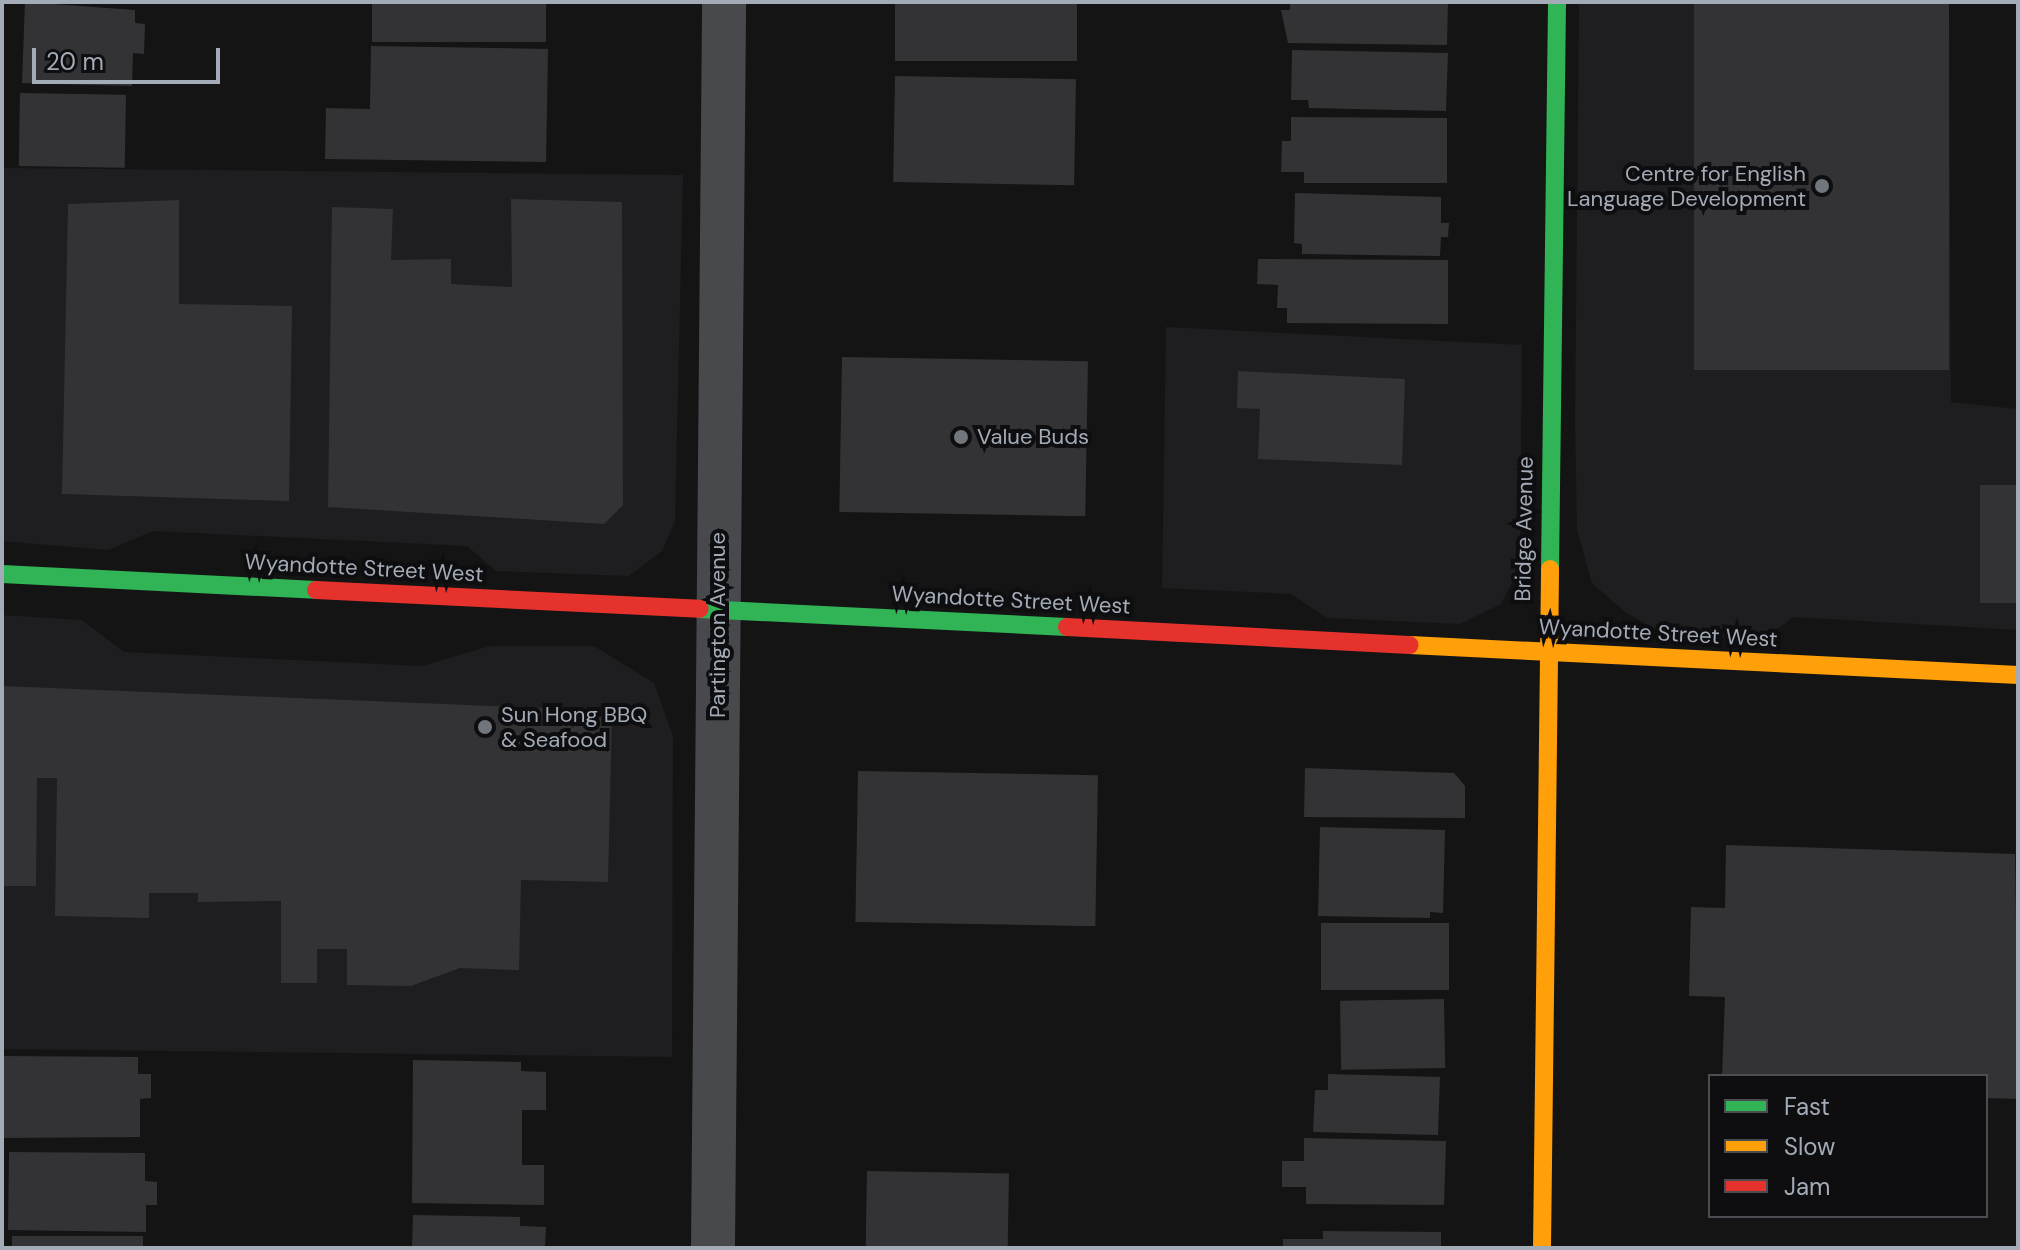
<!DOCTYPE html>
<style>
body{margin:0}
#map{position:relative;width:2020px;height:1250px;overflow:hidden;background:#141414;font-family:"DM Sans",sans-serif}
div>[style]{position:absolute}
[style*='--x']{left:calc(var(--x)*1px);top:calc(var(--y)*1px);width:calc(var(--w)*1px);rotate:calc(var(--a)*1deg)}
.built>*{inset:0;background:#1e1e20}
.building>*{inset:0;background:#333335;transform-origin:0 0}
.street>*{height:44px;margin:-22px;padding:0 22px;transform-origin:22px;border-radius:22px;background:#47494d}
.fast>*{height:18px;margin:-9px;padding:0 9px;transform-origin:9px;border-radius:9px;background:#30b455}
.slow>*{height:18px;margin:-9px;padding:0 9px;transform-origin:9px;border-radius:9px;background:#ff9f0a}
.jam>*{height:18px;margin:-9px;padding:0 9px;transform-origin:9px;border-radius:9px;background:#e5322d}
.dots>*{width:22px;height:22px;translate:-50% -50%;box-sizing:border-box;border:4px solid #0e0e10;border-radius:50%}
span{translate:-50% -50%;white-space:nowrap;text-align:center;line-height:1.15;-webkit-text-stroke:8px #0e0e10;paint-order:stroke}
.poi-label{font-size:22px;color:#a3abb6}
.right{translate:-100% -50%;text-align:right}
.left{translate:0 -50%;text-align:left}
.street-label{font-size:22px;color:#a3abb6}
.frame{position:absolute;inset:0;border:4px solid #a3abb6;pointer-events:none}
.legend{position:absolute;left:1708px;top:1074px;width:280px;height:144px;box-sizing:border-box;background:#0e0e10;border:2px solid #4a4d52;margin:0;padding:10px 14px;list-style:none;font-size:24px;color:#a3abb6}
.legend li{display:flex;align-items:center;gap:16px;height:40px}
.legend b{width:40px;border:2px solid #4a4d52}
.scale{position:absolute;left:32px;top:48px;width:188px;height:36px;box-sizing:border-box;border:4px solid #a3abb6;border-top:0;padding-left:10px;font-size:24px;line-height:28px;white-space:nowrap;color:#a3abb6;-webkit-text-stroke:6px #0e0e10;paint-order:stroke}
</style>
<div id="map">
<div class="built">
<i style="clip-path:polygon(1579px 2px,1949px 2px,1951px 402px,2018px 409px,2018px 630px,1793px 617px,1763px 640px,1665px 634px,1626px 613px,1592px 583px,1577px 530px,1575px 421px)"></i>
<i style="clip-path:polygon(2px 168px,683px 175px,675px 521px,662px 551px,629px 576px,496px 571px,467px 546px,153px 531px,108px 550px,2px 541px)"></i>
<i style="clip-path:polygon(1166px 327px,1522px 345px,1520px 567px,1501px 604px,1460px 624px,1327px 618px,1291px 594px,1162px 588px)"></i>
<i style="clip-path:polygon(2px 615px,82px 620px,124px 652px,422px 666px,490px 646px,594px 646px,654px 683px,673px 736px,672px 1057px,2px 1049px)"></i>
</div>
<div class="building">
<i style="clip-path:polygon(25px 2px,135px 10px,135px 23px,145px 24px,144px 54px,133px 53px,132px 86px,22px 83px)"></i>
<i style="left:372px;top:2px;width:174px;height:40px"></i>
<i style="left:895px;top:2px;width:182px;height:59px"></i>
<i style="clip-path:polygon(1290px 2px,1448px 2px,1447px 45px,1288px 43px,1281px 10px,1290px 10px)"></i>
<i style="left:1694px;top:2px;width:255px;height:368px"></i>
<i style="clip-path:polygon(371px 46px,548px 49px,546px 162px,325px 159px,326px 108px,370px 109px)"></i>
<i style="clip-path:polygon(1292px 50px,1448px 53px,1446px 111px,1309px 108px,1308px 100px,1291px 100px)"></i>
<i style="left:895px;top:76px;width:181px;height:106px;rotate:1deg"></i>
<i style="left:20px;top:93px;width:106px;height:73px;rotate:1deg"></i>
<i style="clip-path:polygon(1291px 117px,1447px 118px,1447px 183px,1304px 183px,1304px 172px,1281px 172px,1282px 141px,1291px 141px)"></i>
<i style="clip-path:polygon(1295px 193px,1441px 197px,1441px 223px,1449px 223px,1448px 237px,1441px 237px,1440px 256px,1302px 254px,1302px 244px,1294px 243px)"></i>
<i style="clip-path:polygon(511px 199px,622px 202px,623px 505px,604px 524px,328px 507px,332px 207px,393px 209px,391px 260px,451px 259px,451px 284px,512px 287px)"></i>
<i style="clip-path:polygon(179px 200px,179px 304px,292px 306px,289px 501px,62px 494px,68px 204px)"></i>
<i style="clip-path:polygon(1258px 259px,1448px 260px,1448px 324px,1287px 323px,1287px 308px,1277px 308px,1278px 285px,1257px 284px)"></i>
<i style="left:842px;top:357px;width:246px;height:155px;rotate:1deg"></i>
<i style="clip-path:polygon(1238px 371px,1405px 379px,1402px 465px,1258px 459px,1260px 409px,1237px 408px)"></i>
<i style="left:1980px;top:485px;width:38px;height:118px"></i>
<i style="clip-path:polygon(2px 686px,612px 711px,608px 882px,521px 880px,519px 970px,460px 968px,411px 986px,347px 985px,347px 949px,317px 949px,317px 983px,281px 983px,281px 901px,198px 902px,198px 893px,149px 893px,149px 918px,55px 916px,57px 778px,37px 778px,36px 886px,2px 886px)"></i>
<i style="clip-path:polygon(1305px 768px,1454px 773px,1465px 786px,1465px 818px,1304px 817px)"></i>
<i style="left:858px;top:771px;width:240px;height:151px;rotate:1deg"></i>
<i style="clip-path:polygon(1320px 827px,1445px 830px,1443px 913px,1430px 912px,1430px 918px,1318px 916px)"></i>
<i style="clip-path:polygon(2015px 837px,2018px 1099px,1986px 1098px,1986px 1076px,1722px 1076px,1725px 997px,1689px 996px,1691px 907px,1725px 908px,1726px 845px,2015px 854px)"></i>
<i style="left:1321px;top:923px;width:128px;height:67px"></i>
<i style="left:1444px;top:999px;width:69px;height:104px;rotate:89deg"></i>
<i style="clip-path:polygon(2px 1056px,138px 1057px,138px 1074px,151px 1074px,151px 1098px,140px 1099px,140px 1137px,2px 1138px)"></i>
<i style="clip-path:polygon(413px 1060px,521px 1062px,521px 1071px,546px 1072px,546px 1110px,522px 1110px,522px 1165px,544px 1165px,544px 1205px,412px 1203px)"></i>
<i style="clip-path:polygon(1328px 1074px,1440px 1077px,1438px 1135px,1313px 1132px,1315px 1090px,1328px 1090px)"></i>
<i style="clip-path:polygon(1304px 1138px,1446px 1141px,1444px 1205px,1306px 1204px,1306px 1187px,1282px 1187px,1282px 1161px,1304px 1161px)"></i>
<i style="clip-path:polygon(9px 1152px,145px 1153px,145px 1181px,157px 1182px,157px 1205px,146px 1205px,146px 1232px,8px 1230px)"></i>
<i style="left:867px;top:1171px;width:142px;height:77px;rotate:1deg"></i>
<i style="clip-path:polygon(413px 1215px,520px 1217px,520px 1226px,546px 1227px,545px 1248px,412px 1248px)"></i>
<i style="clip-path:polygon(1323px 1231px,1441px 1232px,1441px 1248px,1283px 1248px,1283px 1239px,1323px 1239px)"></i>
<i style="left:12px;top:1236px;width:131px;height:12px"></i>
</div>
<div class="street">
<i style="--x:713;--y:1248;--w:1246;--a:-89.49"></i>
</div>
<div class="fast">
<i style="--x:1550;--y:569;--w:567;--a:-89.29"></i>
<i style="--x:2;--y:574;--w:314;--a:2.9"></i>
<i style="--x:700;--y:609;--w:367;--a:2.8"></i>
</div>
<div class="slow">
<i style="--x:1410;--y:645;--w:609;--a:2.82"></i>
<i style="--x:1542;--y:1248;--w:679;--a:-89.32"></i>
</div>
<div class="jam">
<i style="--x:316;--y:590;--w:384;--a:2.8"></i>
<i style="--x:1067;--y:627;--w:343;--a:3"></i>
</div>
<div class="dots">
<i style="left:1822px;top:186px;background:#71767d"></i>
<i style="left:961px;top:437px;background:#71767d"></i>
<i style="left:485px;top:727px;background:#71767d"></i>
</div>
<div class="poi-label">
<span class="right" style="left:1806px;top:186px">Centre for English<br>Language Development</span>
<span class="left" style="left:977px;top:437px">Value Buds</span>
<span class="left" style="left:501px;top:727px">Sun Hong BBQ<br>&amp; Seafood</span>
</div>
<div class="street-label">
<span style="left:1524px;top:529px;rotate:-89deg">Bridge Avenue</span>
<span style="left:364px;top:568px;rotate:3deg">Wyandotte Street West</span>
<span style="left:1011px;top:600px;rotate:3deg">Wyandotte Street West</span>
<span style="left:718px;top:625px;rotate:-90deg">Partington Avenue</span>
<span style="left:1658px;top:633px;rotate:3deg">Wyandotte Street West</span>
</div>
<div class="frame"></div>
<ul class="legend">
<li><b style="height:10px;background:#30b455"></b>Fast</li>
<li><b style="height:10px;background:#ff9f0a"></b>Slow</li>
<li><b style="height:10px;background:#e5322d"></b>Jam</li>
</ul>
<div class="scale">20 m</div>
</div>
